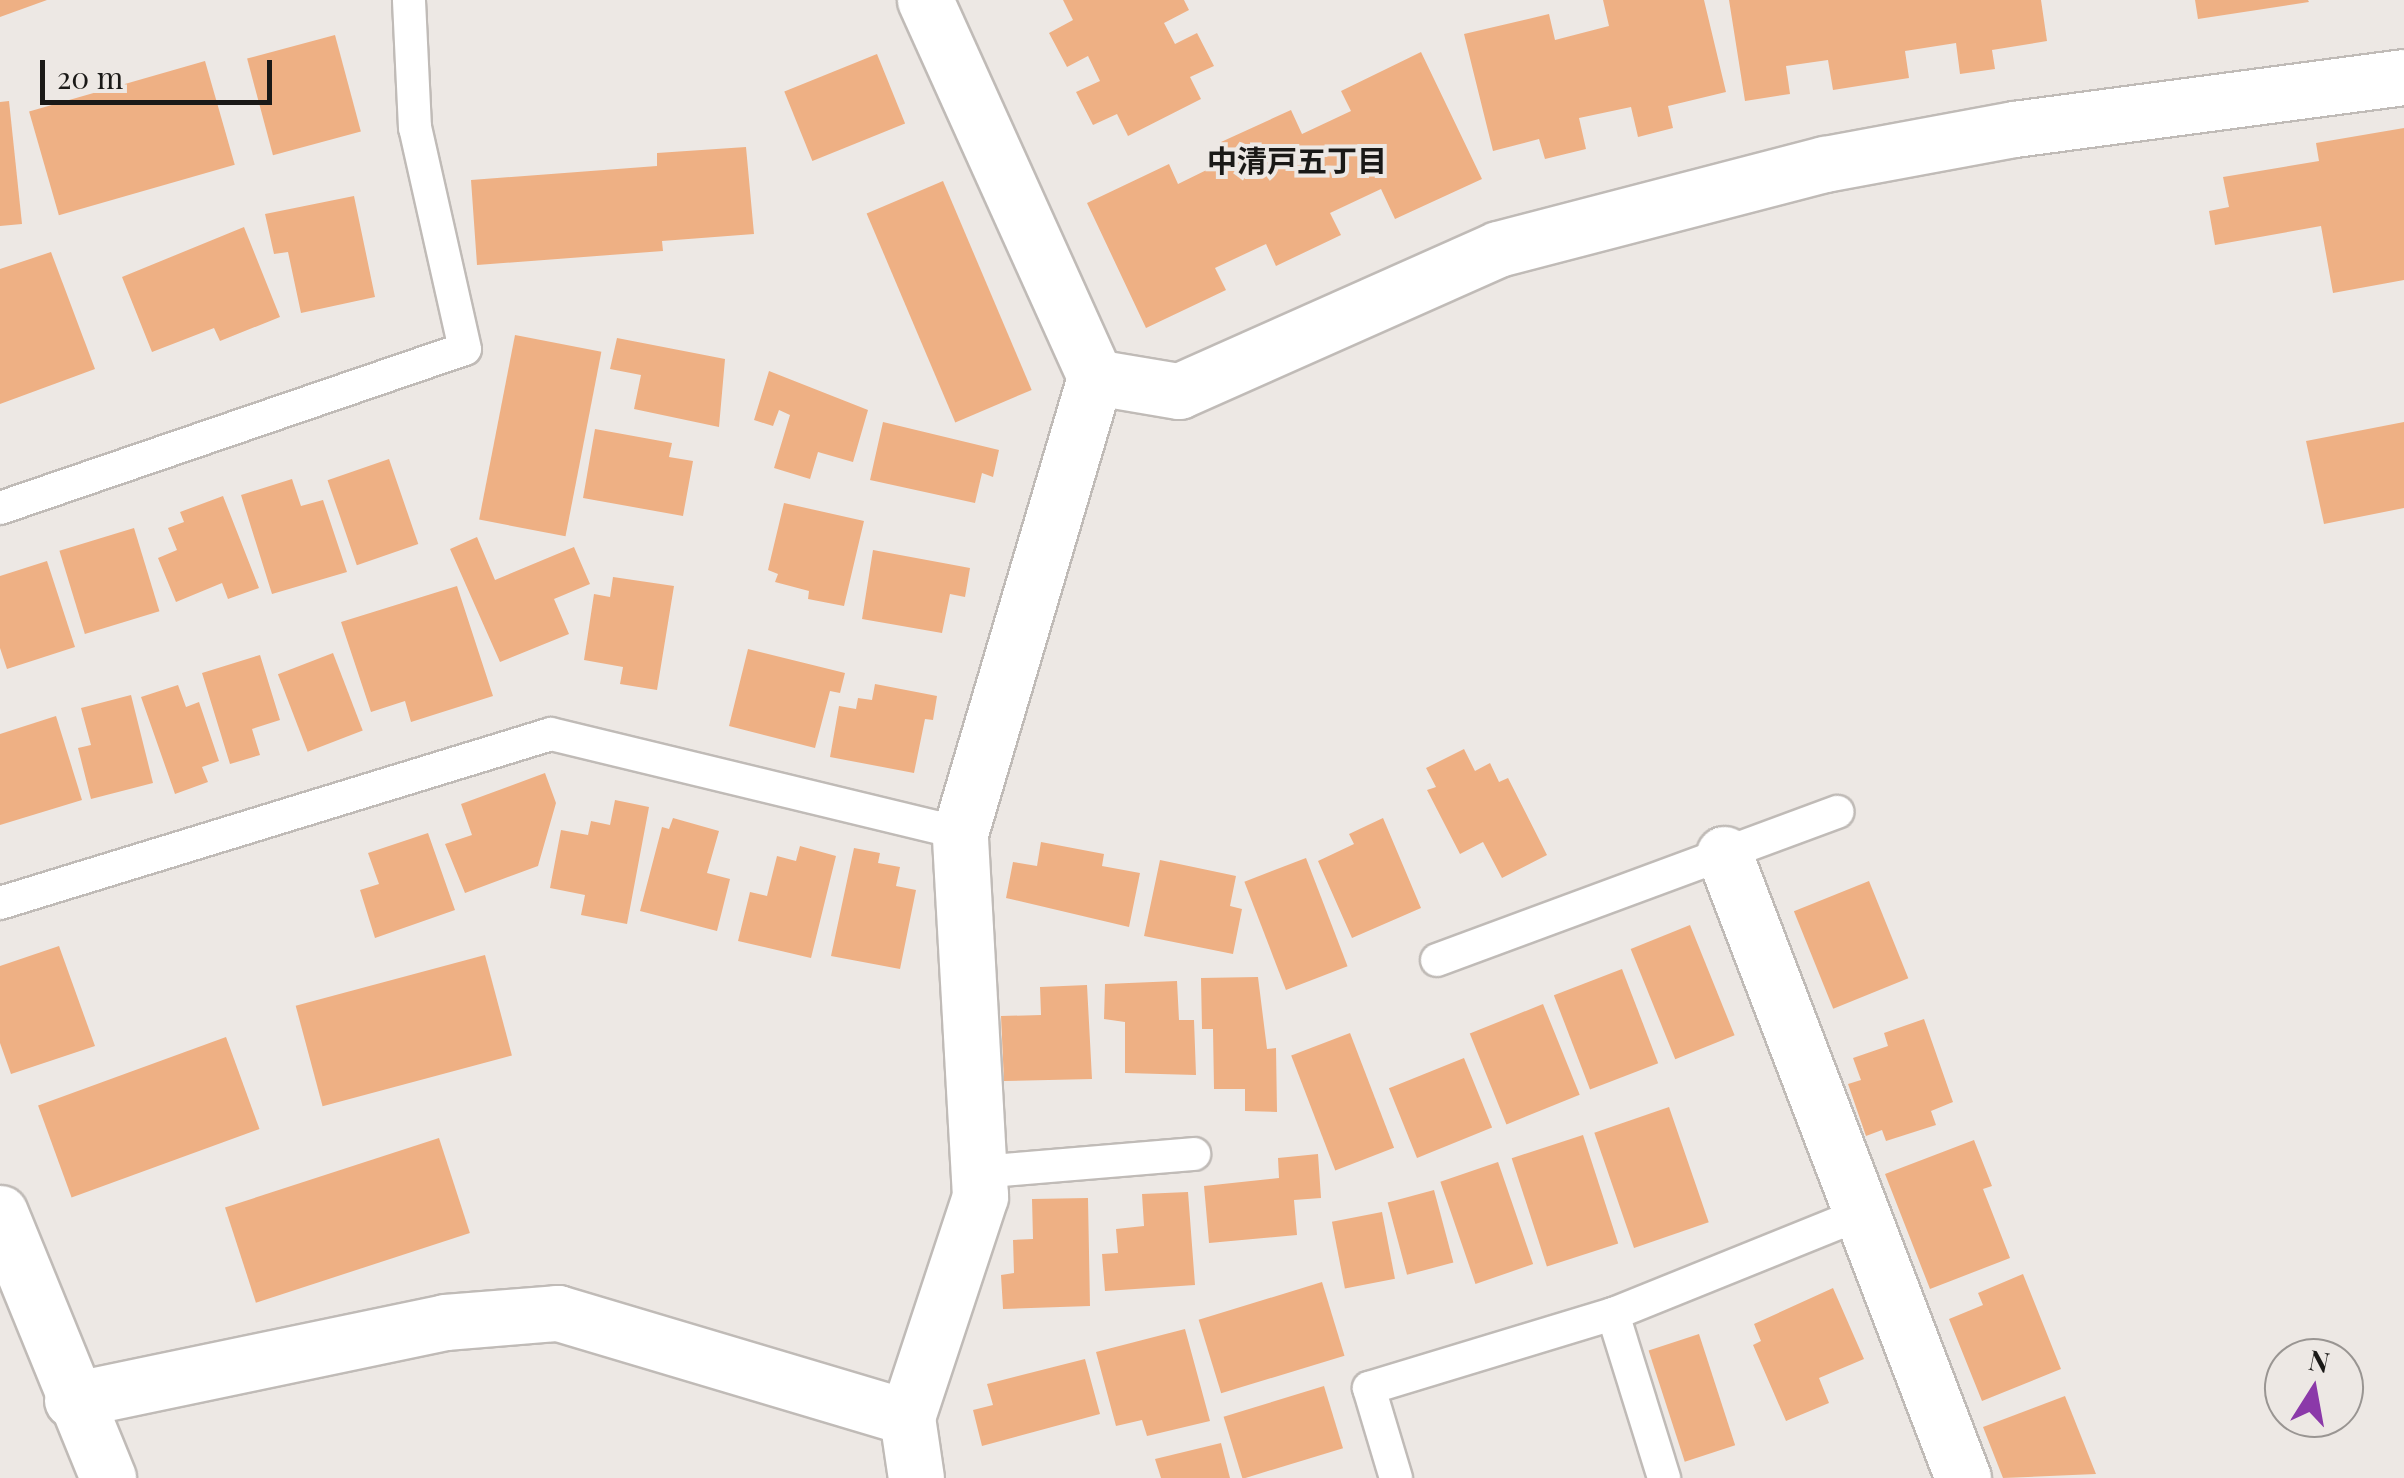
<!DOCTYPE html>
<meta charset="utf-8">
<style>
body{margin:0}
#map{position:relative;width:2404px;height:1478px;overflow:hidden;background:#ede8e4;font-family:"Playfair Display","Noto Sans JP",serif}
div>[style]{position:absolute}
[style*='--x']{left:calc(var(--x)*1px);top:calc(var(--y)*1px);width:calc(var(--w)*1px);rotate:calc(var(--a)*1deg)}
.building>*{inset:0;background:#eeb084;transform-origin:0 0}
.roads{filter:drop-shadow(2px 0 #c0bbb7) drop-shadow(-2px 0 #c0bbb7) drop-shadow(0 2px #c0bbb7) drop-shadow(0 -2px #c0bbb7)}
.lane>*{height:32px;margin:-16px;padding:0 16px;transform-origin:16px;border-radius:16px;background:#fff}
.street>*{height:55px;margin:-27.5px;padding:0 27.5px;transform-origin:27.5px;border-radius:27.5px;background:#fff}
span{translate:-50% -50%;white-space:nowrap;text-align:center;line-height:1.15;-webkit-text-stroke:8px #ede8e4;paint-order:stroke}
.neighbourhood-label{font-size:30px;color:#1a1917;font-weight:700}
.north{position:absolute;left:2264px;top:1338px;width:100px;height:100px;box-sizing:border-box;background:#ede8e4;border:2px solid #999592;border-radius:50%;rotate:11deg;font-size:28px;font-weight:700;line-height:40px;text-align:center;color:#1a1917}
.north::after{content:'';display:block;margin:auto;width:35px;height:45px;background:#8b39a9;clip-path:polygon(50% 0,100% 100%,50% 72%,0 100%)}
.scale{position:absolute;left:40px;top:60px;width:232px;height:45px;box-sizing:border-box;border:5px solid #1a1917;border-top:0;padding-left:12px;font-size:30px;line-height:35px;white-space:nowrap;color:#1a1917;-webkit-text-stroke:8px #ede8e4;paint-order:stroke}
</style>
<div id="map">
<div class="building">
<i style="clip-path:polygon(0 0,47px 0,0 17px)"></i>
<i style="clip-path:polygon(1063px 0,1184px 0,1189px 10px,1164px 23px,1175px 44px,1197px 33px,1214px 66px,1190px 77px,1201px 99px,1128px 136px,1117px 114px,1093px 125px,1076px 92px,1100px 81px,1088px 56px,1067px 67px,1049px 33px,1073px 20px)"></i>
<i style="clip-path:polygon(1603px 0,1704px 0,1726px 92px,1668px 106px,1673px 128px,1638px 137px,1631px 107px,1579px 118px,1586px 149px,1545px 159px,1539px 139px,1493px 151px,1464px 34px,1549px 14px,1555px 40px,1609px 26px)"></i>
<i style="clip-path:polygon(1729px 0,2041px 0,2047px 41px,1992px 50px,1995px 69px,1960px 74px,1956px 43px,1905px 51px,1909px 78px,1833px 90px,1828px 60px,1786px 66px,1790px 94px,1745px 101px)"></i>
<i style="clip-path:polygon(2195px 0,2308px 0,2309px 2px,2198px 19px)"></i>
<i style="left:335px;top:35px;width:100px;height:91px;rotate:75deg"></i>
<i style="clip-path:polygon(1421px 52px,1482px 179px,1395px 219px,1381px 189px,1330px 213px,1341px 235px,1276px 266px,1266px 244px,1215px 268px,1226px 290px,1146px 328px,1087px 203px,1169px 164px,1178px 184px,1229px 159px,1221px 142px,1291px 110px,1302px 134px,1351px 111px,1341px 91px)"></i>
<i style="left:877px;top:54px;width:75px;height:100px;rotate:68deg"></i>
<i style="left:205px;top:61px;width:108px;height:183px;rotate:74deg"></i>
<i style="clip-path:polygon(9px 101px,22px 224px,0 226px,0 102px)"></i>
<i style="clip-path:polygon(2404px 128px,2404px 280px,2333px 293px,2321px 226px,2215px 245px,2209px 211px,2229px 207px,2223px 177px,2319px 161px,2316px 143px)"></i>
<i style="clip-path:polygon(746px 147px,754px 234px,662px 241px,663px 251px,477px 265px,471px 180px,657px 166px,657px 153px)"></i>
<i style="left:943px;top:181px;width:227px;height:83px;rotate:67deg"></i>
<i style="clip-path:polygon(354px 196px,375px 297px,301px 313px,288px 252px,274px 254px,265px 214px)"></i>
<i style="clip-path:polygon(244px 227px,280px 317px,220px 341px,214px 328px,152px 352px,122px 277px)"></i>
<i style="clip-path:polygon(51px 252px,95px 369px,0 404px,0 269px)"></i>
<i style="left:515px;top:335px;width:88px;height:188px;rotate:11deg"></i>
<i style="clip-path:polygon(617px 338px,725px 359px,719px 427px,634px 409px,641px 375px,610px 369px)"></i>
<i style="clip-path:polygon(769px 371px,868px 410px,853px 462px,818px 452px,810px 479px,774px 468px,790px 415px,779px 410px,773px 426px,754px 420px)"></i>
<i style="clip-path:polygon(883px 422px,999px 450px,993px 477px,982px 473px,975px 503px,870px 480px)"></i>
<i style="clip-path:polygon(2404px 422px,2404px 508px,2324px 524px,2306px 441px)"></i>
<i style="clip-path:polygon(595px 429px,672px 443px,669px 457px,693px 461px,683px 516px,583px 498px)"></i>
<i style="left:389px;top:459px;width:90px;height:65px;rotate:71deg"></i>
<i style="clip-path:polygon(292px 479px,301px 506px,323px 500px,347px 572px,272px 594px,241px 495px)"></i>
<i style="clip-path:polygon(223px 496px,259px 588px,228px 599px,222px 583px,176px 602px,158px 558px,177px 550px,168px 528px,184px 522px,180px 512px)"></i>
<i style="clip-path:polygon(784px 503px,864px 521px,844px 606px,808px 599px,809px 591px,775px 582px,778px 574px,768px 570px)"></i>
<i style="left:134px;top:528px;width:87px;height:78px;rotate:73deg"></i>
<i style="clip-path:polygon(477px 537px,495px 580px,574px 547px,590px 584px,554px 599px,569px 634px,500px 662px,450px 549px)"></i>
<i style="clip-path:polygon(873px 550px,970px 568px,965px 597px,950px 594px,942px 633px,862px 619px)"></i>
<i style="clip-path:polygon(47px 561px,75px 647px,7px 669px,0 648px,0 576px)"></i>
<i style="clip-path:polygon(613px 577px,674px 586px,657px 690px,620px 684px,623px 667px,584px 660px,594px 594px,610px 597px)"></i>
<i style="clip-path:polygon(457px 586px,493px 696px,411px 722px,405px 701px,371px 712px,341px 622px)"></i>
<i style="clip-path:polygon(748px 649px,845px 673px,840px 693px,830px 691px,815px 748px,729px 726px)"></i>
<i style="left:333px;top:653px;width:83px;height:59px;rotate:69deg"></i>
<i style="clip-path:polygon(260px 655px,280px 720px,252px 729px,260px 755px,230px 764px,202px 673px)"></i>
<i style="clip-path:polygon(875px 684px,937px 696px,933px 720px,925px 719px,914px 773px,830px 757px,839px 706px,856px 709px,858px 698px,872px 700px)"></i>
<i style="clip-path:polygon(178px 685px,186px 707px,199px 702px,219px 761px,202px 767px,208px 782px,175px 794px,141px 697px)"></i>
<i style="clip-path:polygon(131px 695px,153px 783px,91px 799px,78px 748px,91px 745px,81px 708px)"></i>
<i style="clip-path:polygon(56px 716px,82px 800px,0 825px,0 734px)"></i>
<i style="clip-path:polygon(1464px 749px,1475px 771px,1490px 763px,1499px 782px,1508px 778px,1547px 855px,1502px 878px,1483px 842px,1460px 854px,1427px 790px,1436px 787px,1426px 768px)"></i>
<i style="clip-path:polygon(545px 773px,556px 803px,538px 866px,465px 893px,445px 844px,472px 835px,461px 804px)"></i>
<i style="clip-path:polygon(615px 800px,649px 807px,627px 924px,581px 915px,585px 895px,550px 888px,561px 830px,588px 835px,591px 821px,610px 825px)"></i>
<i style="clip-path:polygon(673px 818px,719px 831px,707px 873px,730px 879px,717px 931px,640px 911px,662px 827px,669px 829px)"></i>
<i style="clip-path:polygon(1383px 818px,1421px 908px,1352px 938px,1318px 861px,1354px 844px,1349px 834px)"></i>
<i style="clip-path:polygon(428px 833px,455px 910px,375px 938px,360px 890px,379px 884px,368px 853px)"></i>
<i style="clip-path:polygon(1041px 842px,1104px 854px,1102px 866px,1140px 873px,1129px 927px,1006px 898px,1013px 862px,1037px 866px)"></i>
<i style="clip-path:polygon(800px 846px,836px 856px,811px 958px,738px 941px,750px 892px,767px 896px,777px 856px,796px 861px)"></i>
<i style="clip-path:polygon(854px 848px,880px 853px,878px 863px,900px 867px,896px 886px,916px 890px,900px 969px,831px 956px)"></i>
<i style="left:1306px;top:858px;width:116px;height:66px;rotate:69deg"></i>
<i style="clip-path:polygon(1160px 860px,1236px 876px,1230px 906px,1242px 909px,1233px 954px,1144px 936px)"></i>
<i style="left:1869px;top:881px;width:105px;height:81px;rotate:68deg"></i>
<i style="left:1690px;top:925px;width:119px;height:64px;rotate:68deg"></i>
<i style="clip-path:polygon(59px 946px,95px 1046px,11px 1074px,0 1043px,0 966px)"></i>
<i style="left:485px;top:955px;width:104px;height:196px;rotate:75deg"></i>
<i style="left:1622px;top:969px;width:101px;height:73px;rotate:69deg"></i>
<i style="clip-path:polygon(1258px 977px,1267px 1049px,1276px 1048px,1277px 1112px,1245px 1111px,1245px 1089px,1214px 1089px,1213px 1029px,1202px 1029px,1201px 978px)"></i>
<i style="clip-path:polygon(1177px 981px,1179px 1020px,1194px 1020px,1196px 1075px,1125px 1073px,1125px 1022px,1104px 1019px,1105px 984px)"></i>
<i style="clip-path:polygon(1087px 985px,1092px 1079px,1004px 1081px,1001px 1016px,1041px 1015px,1040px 987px)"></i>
<i style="left:1543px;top:1004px;width:98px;height:79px;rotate:68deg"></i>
<i style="clip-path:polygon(1924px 1019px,1953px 1102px,1931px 1111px,1936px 1125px,1886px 1141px,1882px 1130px,1866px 1136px,1848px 1084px,1861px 1080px,1853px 1058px,1888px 1046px,1884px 1033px)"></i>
<i style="left:1350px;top:1033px;width:123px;height:63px;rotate:69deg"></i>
<i style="left:226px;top:1037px;width:98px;height:200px;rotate:70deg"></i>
<i style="left:1464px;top:1058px;width:75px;height:81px;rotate:68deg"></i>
<i style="left:1669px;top:1107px;width:122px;height:79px;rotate:71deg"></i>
<i style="left:1583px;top:1135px;width:114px;height:75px;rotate:72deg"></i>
<i style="left:439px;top:1138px;width:100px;height:225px;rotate:72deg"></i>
<i style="clip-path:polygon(1974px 1140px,1992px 1186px,1983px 1189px,2010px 1258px,1930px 1289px,1885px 1174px)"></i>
<i style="clip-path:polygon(1318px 1154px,1321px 1198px,1294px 1200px,1297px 1235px,1209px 1243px,1204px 1186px,1279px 1178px,1278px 1158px)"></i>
<i style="left:1498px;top:1162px;width:108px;height:61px;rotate:71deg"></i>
<i style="left:1434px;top:1190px;width:75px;height:48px;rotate:75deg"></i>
<i style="clip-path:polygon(1188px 1192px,1195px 1285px,1105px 1291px,1102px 1254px,1118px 1253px,1116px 1229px,1144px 1226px,1142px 1194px)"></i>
<i style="clip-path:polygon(1088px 1198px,1090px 1306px,1003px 1309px,1001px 1275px,1014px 1273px,1013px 1240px,1033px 1239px,1032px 1199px)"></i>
<i style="left:1382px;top:1212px;width:68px;height:51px;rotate:79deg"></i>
<i style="clip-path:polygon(2023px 1274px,2061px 1369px,1982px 1401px,1949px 1319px,1983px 1305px,1978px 1293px)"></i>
<i style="left:1322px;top:1282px;width:77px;height:129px;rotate:73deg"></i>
<i style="clip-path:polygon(1833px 1288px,1864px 1359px,1819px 1378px,1829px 1403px,1786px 1421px,1753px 1345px,1761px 1341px,1754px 1324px)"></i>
<i style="clip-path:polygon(1185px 1329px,1210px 1421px,1147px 1436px,1142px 1420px,1116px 1426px,1096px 1352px)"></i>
<i style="left:1699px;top:1334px;width:117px;height:53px;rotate:72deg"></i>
<i style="clip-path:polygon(1085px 1359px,1100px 1414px,982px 1446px,973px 1410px,993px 1405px,987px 1384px)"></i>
<i style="left:1324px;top:1386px;width:65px;height:105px;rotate:73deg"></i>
<i style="clip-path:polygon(2065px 1396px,2096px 1474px,2003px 1478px,1983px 1427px)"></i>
<i style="clip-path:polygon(1221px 1443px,1230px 1478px,1161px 1478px,1155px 1459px)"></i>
</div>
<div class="roads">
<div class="lane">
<i style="--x:0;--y:508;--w:491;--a:-18.9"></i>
<i style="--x:465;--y:349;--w:227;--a:-102.7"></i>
<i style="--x:415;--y:128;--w:128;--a:-92.7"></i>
<i style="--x:0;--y:903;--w:576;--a:-17.05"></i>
<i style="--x:551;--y:734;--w:421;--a:13.6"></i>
<i style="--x:1437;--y:960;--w:427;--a:-20.3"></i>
<i style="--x:979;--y:1172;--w:216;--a:-4.8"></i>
<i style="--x:1613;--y:1314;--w:172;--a:72.7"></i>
<i style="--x:1396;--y:1478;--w:94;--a:-106.7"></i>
<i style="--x:1369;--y:1388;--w:255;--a:-16.9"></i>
<i style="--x:1613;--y:1314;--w:267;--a:-22"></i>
</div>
<div class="street">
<i style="--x:925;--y:0;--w:414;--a:65.7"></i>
<i style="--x:1095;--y:377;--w:85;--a:9.5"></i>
<i style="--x:1179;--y:391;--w:349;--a:-24"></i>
<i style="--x:1498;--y:249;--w:338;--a:-14.6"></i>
<i style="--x:1825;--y:164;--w:192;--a:-10.5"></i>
<i style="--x:2014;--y:129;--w:393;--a:-7.6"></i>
<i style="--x:1724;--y:854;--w:668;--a:69.04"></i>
<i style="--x:0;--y:1213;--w:286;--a:67.8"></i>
<i style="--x:72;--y:1400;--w:381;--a:-11.8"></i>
<i style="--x:445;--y:1322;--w:113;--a:-4.6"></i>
<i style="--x:558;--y:1313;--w:364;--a:16.6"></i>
<i style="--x:916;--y:1478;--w:62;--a:-98.4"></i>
<i style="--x:907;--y:1417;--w:233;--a:-71.7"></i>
<i style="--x:980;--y:1196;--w:364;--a:-93.2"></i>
<i style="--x:960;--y:833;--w:476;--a:-73.5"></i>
</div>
</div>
<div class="neighbourhood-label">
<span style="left:1297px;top:160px">中清戸五丁目</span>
</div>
<div class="north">N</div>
<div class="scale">20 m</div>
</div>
